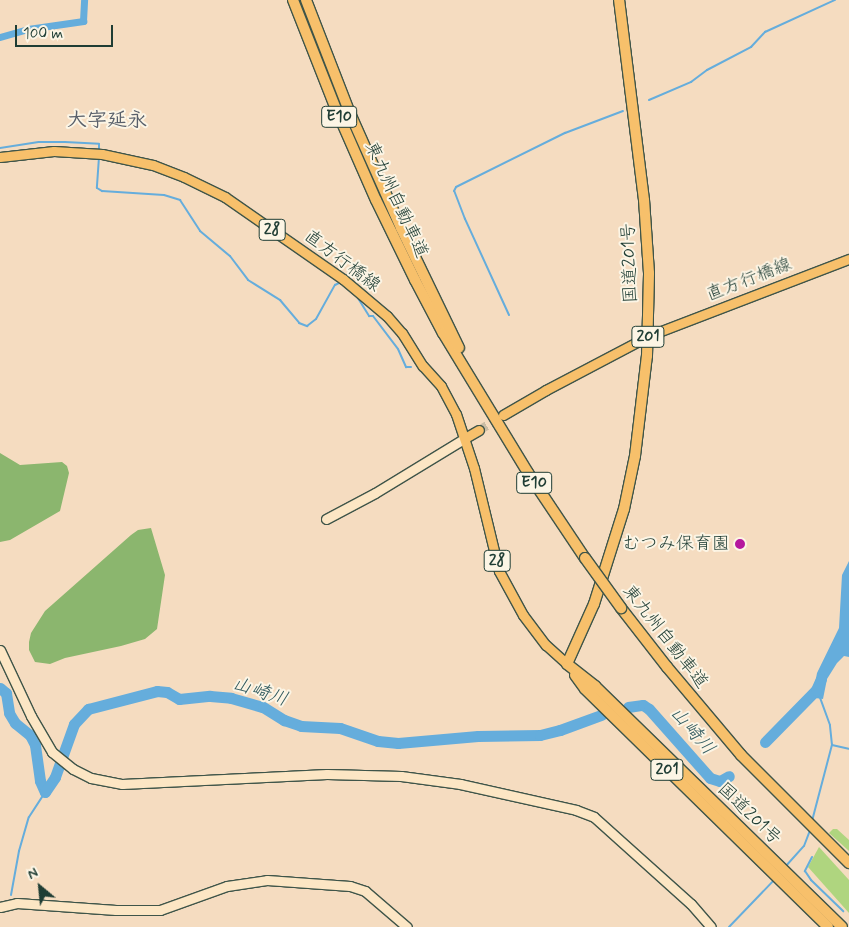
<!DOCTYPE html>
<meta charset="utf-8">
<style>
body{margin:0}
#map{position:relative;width:849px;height:927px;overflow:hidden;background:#f5dcc0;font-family:Mynerve,"Klee One",sans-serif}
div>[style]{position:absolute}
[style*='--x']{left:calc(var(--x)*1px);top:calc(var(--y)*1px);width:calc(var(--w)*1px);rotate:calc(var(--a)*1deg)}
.green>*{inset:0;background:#afd57f}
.forest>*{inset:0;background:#8bb66e}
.water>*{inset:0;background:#65addc}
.stream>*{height:2px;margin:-1px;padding:0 1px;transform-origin:1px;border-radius:1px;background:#65addc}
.canal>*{height:7px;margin:-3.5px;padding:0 3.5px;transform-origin:3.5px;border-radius:3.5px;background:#65addc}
.river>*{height:11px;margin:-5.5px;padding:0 5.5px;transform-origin:5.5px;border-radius:5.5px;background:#65addc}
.primary-tunnel>*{height:9px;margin-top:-4.5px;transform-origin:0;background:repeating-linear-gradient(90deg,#cabca4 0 9px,transparent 0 13.5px)}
.roads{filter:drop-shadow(1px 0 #3f5549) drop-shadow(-1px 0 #3f5549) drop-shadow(0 1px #3f5549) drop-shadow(0 -1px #3f5549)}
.secondary>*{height:9px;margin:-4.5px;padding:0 4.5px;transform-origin:4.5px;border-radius:4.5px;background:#fce6c4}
.primary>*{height:9px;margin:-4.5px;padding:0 4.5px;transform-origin:4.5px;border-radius:4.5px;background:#f7c06b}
.highway>*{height:10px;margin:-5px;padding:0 5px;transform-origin:5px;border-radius:5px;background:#f7c06b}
.bridges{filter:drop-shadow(1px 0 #3f5549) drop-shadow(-1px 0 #3f5549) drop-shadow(0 1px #3f5549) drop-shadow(0 -1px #3f5549)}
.highway-bridge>*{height:10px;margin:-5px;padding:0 5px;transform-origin:5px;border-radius:5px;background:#f7c06b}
.dots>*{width:14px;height:14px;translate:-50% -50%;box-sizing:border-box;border:2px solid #fcf5e5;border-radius:50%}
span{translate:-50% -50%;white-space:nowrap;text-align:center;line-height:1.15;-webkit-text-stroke:4px #fcf5e5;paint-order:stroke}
.shield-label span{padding:1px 4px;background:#fcf5e5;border:1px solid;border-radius:4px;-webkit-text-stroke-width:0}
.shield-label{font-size:16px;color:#1f3d34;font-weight:700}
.street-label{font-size:18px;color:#1f3d34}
.poi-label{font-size:18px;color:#1f3d34}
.right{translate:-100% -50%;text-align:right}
.water-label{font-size:19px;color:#30595e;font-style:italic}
.quarter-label{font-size:20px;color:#59606b;font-weight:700}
.north{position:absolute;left:15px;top:862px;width:50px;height:50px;-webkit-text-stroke:4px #fcf5e5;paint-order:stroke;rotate:332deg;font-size:14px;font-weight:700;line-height:20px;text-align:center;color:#1f3d34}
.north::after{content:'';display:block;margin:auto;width:18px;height:22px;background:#1f3d34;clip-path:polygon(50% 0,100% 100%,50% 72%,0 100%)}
.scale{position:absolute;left:15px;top:25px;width:98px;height:22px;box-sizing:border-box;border:2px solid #1f3d34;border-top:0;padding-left:6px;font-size:15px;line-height:18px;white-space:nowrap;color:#1f3d34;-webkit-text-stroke:4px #fcf5e5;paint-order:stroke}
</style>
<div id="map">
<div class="green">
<i style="clip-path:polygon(833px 829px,837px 829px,849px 840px,849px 851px,829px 833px)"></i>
<i style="clip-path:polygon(819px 847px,849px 880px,849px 913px,808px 867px)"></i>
</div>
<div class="forest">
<i style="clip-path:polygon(0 453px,20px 465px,62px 462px,67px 466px,69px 473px,60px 511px,10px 540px,0 542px)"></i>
<i style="clip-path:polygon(151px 528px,165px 575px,157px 629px,145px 639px,121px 646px,65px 658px,50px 664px,35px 662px,29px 650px,29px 642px,31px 633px,45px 611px,131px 535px,138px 530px)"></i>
</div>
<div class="water">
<i style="clip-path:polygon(849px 561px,849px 657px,844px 656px,837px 663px,827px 679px,823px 699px,815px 698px,814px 689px,817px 673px,839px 628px,842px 575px)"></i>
</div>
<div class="stream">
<i style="--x:649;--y:100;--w:46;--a:-23.2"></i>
<i style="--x:691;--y:82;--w:20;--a:-37"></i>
<i style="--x:707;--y:70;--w:50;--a:-27.6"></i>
<i style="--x:751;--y:47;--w:21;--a:-47"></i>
<i style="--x:765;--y:32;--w:77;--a:-24.6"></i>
<i style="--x:0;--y:148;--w:39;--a:-9"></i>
<i style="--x:39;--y:142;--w:26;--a:0"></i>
<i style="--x:65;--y:142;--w:34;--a:3"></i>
<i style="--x:99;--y:144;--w:6;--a:90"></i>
<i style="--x:99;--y:157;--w:31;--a:94"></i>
<i style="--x:97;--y:188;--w:6;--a:31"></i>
<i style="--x:102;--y:191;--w:62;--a:3.7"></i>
<i style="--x:164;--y:195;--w:17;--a:17"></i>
<i style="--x:180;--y:200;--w:37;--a:57"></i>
<i style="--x:200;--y:231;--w:39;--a:40"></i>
<i style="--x:230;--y:256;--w:30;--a:53"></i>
<i style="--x:248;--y:280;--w:38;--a:32"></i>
<i style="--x:280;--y:300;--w:30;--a:50"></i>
<i style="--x:299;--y:323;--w:9;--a:21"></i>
<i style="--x:307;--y:326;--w:11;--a:-38"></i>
<i style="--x:316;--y:319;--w:39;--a:-61"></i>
<i style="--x:335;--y:285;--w:7;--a:-27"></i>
<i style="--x:356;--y:295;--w:25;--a:58"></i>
<i style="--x:369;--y:316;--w:4;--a:0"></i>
<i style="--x:373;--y:316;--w:41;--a:52.9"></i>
<i style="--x:398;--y:349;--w:20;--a:66"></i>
<i style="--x:406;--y:367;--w:5;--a:0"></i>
<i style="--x:509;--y:315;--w:106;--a:-114.6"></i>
<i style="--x:465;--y:219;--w:30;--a:-111"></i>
<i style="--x:454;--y:191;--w:4;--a:-63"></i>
<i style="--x:456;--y:187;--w:122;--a:-26.4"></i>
<i style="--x:565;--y:133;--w:62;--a:-20.8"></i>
<i style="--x:832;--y:745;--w:17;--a:13"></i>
<i style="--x:812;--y:821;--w:79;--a:-75.3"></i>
<i style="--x:832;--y:745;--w:20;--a:-96"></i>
<i style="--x:830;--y:725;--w:30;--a:-110"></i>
<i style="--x:812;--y:857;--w:16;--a:117"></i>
<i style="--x:805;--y:871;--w:11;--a:56"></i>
<i style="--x:811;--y:880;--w:45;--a:44.1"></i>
<i style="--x:785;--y:867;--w:28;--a:-48"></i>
<i style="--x:804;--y:846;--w:17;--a:-69"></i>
<i style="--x:11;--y:895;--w:45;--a:-79.7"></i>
<i style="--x:19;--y:851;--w:35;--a:-74"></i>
<i style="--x:29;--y:817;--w:30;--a:-57"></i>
<i style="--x:729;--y:927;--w:65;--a:-46.2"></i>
</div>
<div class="canal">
<i style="--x:0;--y:37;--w:29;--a:-16"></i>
<i style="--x:28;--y:29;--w:56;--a:-8.3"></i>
<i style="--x:83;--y:21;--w:21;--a:-87"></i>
</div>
<div class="river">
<i style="--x:0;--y:688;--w:8;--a:40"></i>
<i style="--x:6;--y:693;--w:20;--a:81"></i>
<i style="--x:9;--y:713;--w:12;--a:59"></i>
<i style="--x:15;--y:723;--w:19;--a:39"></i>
<i style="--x:30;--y:735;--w:11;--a:63"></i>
<i style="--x:35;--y:745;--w:36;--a:82"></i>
<i style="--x:40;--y:781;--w:12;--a:66"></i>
<i style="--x:45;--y:792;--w:18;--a:-56"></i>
<i style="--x:55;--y:777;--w:56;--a:-70.3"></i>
<i style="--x:74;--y:724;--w:21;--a:-47"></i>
<i style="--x:88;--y:709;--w:71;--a:-14.6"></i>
<i style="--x:157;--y:691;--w:10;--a:6"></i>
<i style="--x:167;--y:692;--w:14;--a:30"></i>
<i style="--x:179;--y:699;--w:31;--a:-6"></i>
<i style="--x:210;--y:696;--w:21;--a:5"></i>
<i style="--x:231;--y:698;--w:33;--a:16"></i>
<i style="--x:263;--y:707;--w:25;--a:32"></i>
<i style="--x:284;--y:720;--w:18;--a:19"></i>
<i style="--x:301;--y:726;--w:39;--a:3"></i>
<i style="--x:340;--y:728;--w:40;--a:18.9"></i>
<i style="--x:378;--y:741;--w:20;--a:6"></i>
<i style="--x:398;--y:743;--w:80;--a:-5"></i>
<i style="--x:478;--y:736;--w:62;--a:-0.9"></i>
<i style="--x:540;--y:735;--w:21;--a:-14"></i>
<i style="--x:560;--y:730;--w:44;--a:-20.1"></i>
<i style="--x:628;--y:707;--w:15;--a:-8"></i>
<i style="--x:643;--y:705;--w:7;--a:34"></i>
<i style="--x:649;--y:709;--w:92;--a:48.5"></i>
<i style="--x:710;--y:778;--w:10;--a:17"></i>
<i style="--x:720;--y:781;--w:10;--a:-29"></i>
<i style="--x:765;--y:742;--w:73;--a:-45.6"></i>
<i style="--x:816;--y:690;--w:12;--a:-66"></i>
</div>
<div class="primary-tunnel">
<i style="--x:637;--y:342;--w:26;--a:-25"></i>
<i style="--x:479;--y:430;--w:25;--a:-32"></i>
</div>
<div class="roads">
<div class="secondary">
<i style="--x:326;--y:519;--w:55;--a:-28"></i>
<i style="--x:375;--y:493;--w:105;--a:-31.4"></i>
<i style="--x:0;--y:650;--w:73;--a:64.8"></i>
<i style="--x:31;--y:716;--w:42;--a:59.7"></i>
<i style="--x:52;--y:752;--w:27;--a:39"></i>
<i style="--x:73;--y:769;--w:20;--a:27"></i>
<i style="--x:91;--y:778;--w:32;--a:11"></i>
<i style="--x:122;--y:784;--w:205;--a:-2.8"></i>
<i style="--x:327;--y:774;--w:74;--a:1.5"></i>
<i style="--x:401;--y:776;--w:60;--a:7.7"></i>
<i style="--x:460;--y:784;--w:119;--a:12.6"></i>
<i style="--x:576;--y:810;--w:19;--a:21"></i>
<i style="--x:594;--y:817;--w:130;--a:41.9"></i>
<i style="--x:691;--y:904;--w:30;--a:49"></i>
<i style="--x:0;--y:907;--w:17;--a:-13"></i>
<i style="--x:17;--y:903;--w:99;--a:4"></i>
<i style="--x:116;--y:910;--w:44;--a:0"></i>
<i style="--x:160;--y:910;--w:71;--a:-19.7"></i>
<i style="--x:227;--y:886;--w:40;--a:-8.5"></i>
<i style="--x:267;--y:880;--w:83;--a:4.1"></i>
<i style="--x:350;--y:886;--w:16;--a:18"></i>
<i style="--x:365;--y:891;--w:55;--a:40.6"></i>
</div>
<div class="primary">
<i style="--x:0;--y:157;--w:54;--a:-6.3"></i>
<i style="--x:54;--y:151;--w:48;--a:3.6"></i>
<i style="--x:102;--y:154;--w:52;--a:12.2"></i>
<i style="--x:153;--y:165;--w:33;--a:21"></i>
<i style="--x:184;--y:177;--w:46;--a:26"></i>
<i style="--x:225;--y:197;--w:144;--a:34.8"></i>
<i style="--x:343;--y:279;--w:57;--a:40.1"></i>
<i style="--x:387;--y:316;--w:23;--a:49"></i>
<i style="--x:402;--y:333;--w:39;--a:58"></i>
<i style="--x:423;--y:366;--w:27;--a:48"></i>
<i style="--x:441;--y:386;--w:32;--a:62"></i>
<i style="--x:456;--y:414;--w:57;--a:71.6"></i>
<i style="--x:474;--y:468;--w:106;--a:76.4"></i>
<i style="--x:499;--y:571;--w:50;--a:61.4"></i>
<i style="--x:523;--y:615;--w:38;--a:53"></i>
<i style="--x:546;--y:645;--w:28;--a:42"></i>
<i style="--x:661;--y:331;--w:201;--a:-21"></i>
<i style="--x:503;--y:415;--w:50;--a:-30.2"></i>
<i style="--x:546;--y:390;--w:103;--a:-27.8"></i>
<i style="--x:465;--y:438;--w:16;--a:-30"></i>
</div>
<div class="highway">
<i style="--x:293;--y:0;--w:117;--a:68.5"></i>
<i style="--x:336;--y:109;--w:99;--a:66.3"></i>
<i style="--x:376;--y:200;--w:89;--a:64"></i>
<i style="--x:415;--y:280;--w:60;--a:62.2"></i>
<i style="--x:443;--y:333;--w:164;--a:58.7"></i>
<i style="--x:528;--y:473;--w:102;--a:56.2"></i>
<i style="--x:306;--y:0;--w:119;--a:68.8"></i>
<i style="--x:349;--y:111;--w:128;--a:66"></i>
<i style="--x:401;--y:228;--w:133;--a:64.2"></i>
<i style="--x:621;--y:608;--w:75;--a:52.1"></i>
<i style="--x:667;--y:667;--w:115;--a:49.9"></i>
<i style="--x:741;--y:755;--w:153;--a:45"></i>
<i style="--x:567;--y:664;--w:66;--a:-65.8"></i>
<i style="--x:594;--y:604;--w:100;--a:-72.5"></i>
<i style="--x:624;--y:509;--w:54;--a:-78.3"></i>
<i style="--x:635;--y:456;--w:101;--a:-83.2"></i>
<i style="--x:647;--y:356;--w:83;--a:-88.6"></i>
<i style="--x:649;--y:273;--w:73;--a:-93.9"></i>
<i style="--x:644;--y:200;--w:202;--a:-97.1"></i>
<i style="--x:567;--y:664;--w:36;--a:38"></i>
<i style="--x:595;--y:686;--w:345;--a:44.3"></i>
<i style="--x:575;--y:675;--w:17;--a:54"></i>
<i style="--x:585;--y:689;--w:340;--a:44.4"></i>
</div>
</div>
<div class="bridges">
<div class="highway-bridge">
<i style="--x:585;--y:558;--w:62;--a:54.2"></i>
</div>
</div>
<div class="dots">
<i style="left:740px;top:544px;background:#b5179e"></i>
</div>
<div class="shield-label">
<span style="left:339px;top:117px">E10</span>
<span style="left:272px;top:230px">28</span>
<span style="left:648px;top:337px">201</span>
<span style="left:534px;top:483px">E10</span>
<span style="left:497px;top:561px">28</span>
<span style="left:667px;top:770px">201</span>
</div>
<div class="street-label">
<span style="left:396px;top:200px;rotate:65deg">東九州自動車道</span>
<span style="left:342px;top:261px;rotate:37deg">直方行橋線</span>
<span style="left:630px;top:263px;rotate:-92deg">国道201号</span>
<span style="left:749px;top:280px;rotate:-21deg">直方行橋線</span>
<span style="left:665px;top:637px;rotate:52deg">東九州自動車道</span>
<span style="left:749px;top:814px;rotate:44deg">国道201号</span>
</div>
<div class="poi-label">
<span class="right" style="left:730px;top:544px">むつみ保育園</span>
</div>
<div class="water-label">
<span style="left:260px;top:692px;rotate:18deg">山崎川</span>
<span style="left:692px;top:731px;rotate:49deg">山崎川</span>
</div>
<div class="quarter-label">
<span style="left:107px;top:120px">大字延永</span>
</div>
<div class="north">N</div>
<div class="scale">100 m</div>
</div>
